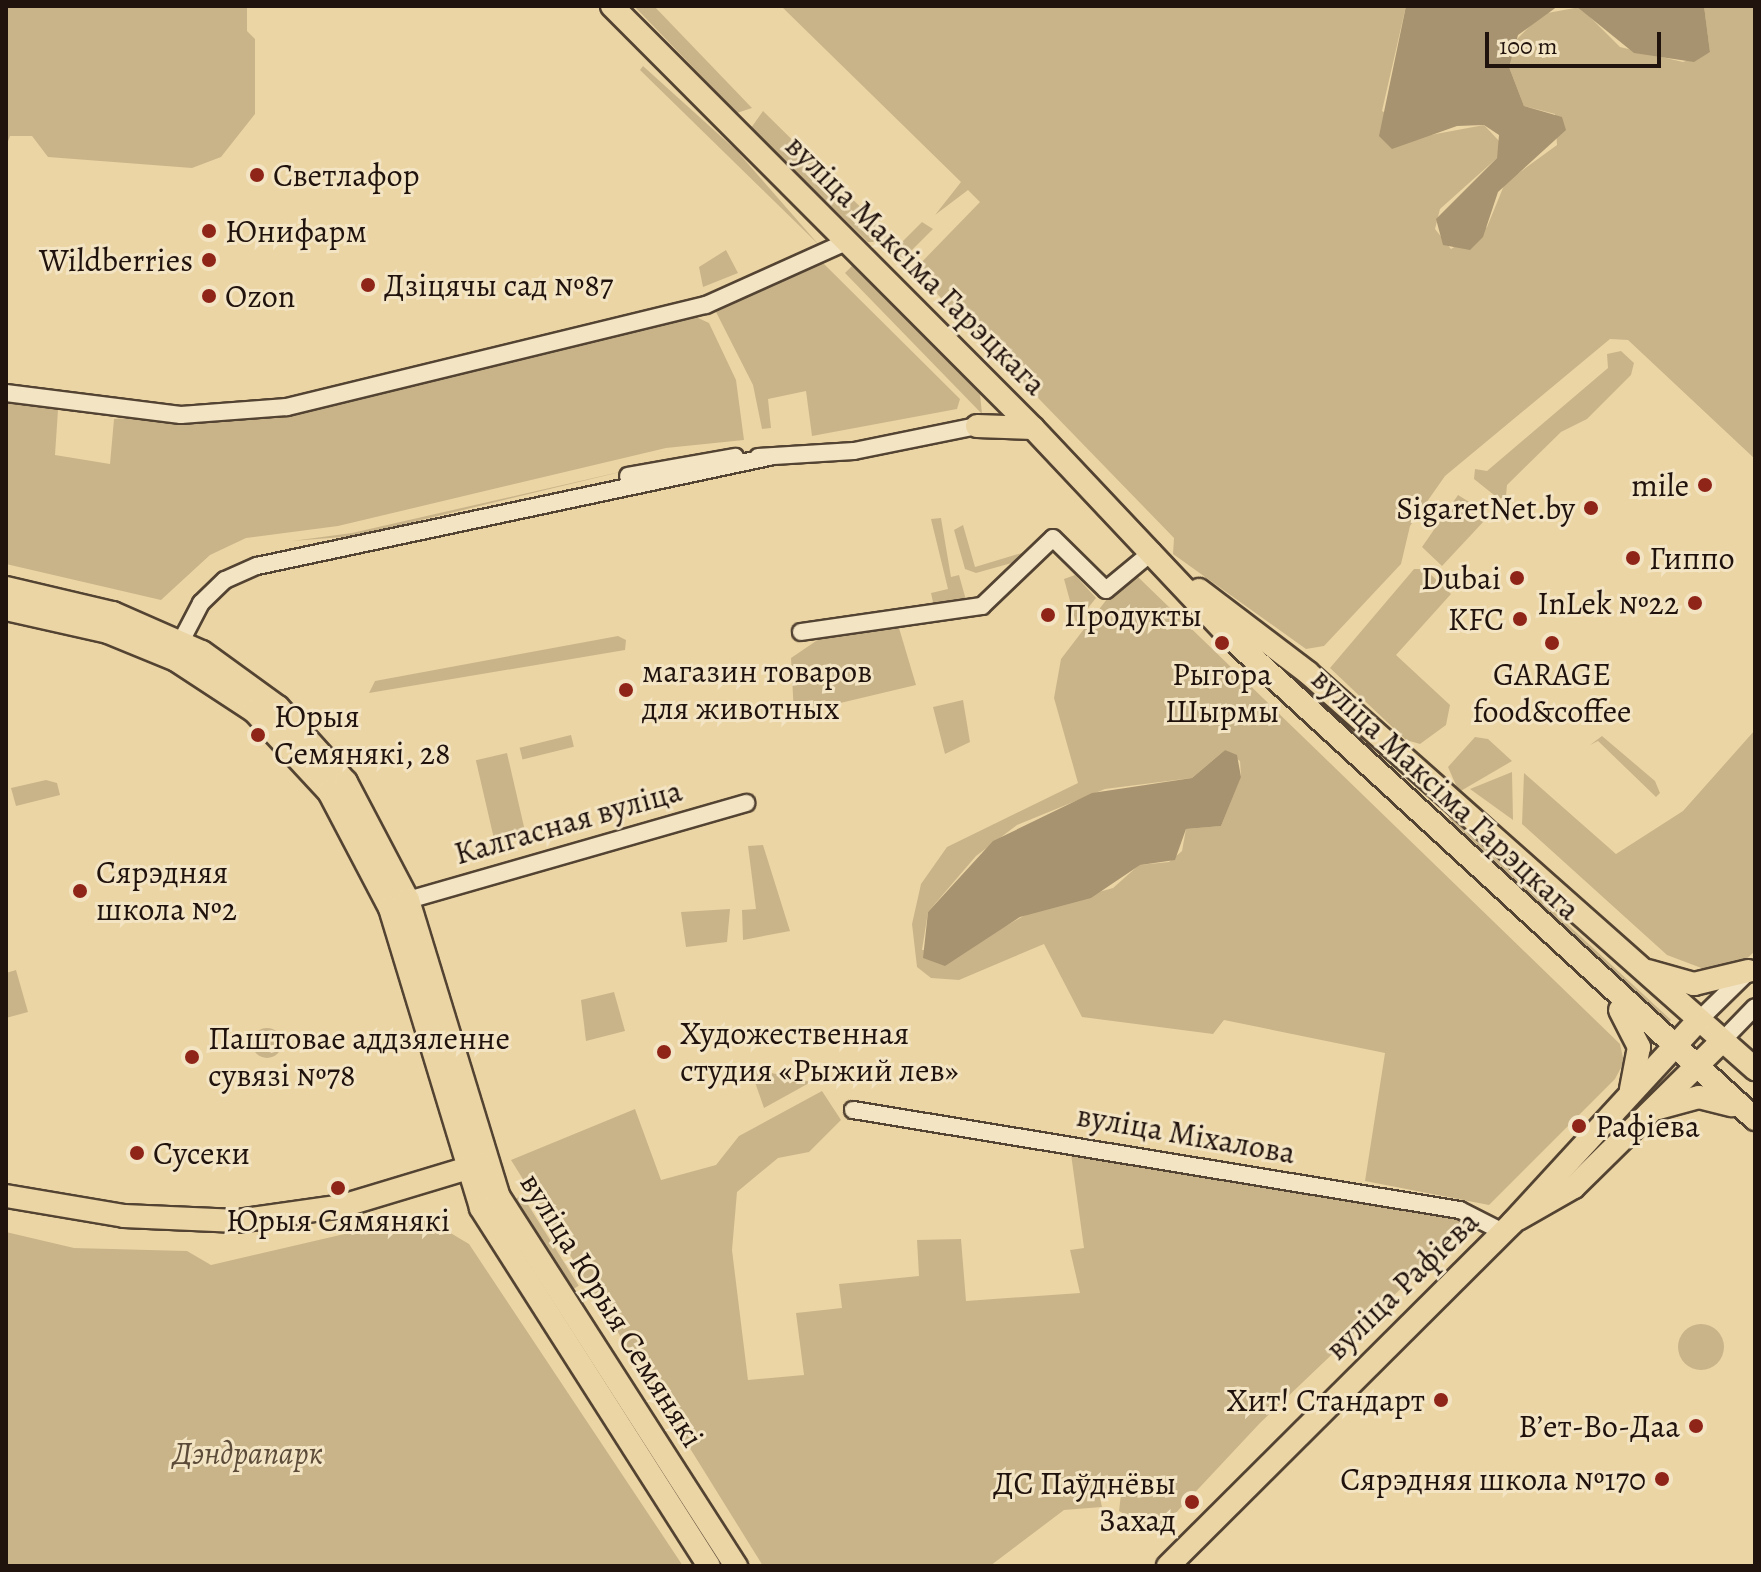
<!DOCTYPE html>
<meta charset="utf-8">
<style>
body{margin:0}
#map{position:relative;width:1761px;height:1572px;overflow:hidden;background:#ecd5a4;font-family:Alegreya,serif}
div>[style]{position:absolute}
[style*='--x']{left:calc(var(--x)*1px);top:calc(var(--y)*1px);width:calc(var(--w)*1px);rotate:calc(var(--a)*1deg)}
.green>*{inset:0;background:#c9b48a;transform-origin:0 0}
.round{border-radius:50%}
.water>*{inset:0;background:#a79370}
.roads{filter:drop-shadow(2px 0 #534332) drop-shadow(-2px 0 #534332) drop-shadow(0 2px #534332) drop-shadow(0 -2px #534332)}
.minor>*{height:16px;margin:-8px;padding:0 8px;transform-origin:8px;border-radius:8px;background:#f3e4c4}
.major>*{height:22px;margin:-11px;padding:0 11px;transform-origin:11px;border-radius:11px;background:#ecd5a4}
.dots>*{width:22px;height:22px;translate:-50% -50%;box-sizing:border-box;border:4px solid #f3e4c4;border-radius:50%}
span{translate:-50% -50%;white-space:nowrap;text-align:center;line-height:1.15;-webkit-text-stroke:6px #f3e4c4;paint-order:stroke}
.poi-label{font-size:32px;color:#20120c}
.left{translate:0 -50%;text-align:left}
.right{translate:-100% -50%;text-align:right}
.street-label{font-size:32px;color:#20120c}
.park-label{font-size:32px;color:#5b4b38;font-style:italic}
.frame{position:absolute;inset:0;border:8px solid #20120c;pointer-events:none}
.scale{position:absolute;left:1485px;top:32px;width:176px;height:36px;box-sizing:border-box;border:4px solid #20120c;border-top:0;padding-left:10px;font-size:24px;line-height:28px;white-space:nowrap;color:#20120c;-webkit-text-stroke:6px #f3e4c4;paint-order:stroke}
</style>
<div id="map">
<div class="green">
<i style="clip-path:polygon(6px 6px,247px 6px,247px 31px,255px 39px,255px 114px,221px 157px,192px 168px,48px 157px,32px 136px,10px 136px,6px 147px)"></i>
<i style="clip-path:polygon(634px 6px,654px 6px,752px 108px,737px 113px)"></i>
<i style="clip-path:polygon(781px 6px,1406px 6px,1382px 111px,1425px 136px,1484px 125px,1501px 143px,1497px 158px,1440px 209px,1435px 229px,1451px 249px,1487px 227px,1505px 183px,1557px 145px,1555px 114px,1524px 106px,1509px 67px,1514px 42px,1542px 14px,1580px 7px,1620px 47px,1683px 62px,1710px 52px,1704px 6px,1755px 6px,1755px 459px,1628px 340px,1610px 339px,1445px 476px,1410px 526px,1401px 564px,1324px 646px,1306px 649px,1173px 554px,1174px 538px,914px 270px,980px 202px,968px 190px,935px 215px,961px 182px)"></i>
<i style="clip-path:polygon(643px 66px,736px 150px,819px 245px,640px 70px)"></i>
<i style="clip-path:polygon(763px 111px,899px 245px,922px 222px,933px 229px,901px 261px,881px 242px,868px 242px,751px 128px)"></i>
<i style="clip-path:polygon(726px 250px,738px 273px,703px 287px,699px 267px)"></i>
<i style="clip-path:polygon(822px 262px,960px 399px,957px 409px,812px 436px,806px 391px,768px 399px,771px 428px,762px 429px,753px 385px,716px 312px)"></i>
<i style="clip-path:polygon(852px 266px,980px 394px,982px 414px,845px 273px)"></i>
<i style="clip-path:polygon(694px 316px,709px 323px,736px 380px,744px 440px,666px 448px,338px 526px,246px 538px,210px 555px,161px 600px,6px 564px,6px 398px,58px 410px,55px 455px,110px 464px,114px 419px,329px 406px)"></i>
<i style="clip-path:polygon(1621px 351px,1634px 363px,1631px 375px,1587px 419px,1561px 432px,1507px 485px,1506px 496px,1499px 499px,1474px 479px,1475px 469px,1487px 471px,1608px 368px,1607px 354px)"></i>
<i style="clip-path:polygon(637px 468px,355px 536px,292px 541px,352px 533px)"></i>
<i style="clip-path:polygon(1458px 495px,1482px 510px,1485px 520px,1442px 566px,1422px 547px)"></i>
<i style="clip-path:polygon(941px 518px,951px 577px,959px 575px,966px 600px,934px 607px,931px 593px,948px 589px,931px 519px)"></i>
<i style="clip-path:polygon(963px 525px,975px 567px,1025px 552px,1019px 561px,976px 573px,965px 569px,954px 530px)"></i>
<i style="clip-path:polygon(1414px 569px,1425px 569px,1451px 594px,1396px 655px,1450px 705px,1446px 725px,1420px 744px,1406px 740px,1330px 668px)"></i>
<i style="clip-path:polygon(1075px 575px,1096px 598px,1076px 623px,1064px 579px)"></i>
<i style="clip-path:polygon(evenodd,1138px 577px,1620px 1044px,1624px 1062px,1615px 1079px,1489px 1205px,1365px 1181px,1385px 1053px,1224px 1020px,1213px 1034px,1082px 1017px,1044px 944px,959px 980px,931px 978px,917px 967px,912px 924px,921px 884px,947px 847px,1078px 783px,1054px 698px,1061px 659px,1110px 595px,1138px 577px,1225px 750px,1240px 761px,1241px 776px,1221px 826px,1186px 829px,1182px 851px,1169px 862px,1139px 865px,1113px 888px,1034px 910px,967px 948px,922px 950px,928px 912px,976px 856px,1017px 825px,1105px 789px,1192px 778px,1225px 750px)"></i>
<i style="clip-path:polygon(872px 627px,899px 628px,916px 685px,794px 714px,791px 658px,819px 639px)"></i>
<i style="clip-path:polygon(618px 636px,626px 640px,625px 650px,369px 693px,375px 681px)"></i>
<i style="clip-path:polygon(963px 700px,970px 742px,945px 754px,933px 707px)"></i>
<i style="clip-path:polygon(1755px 730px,1755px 951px,1739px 966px,1712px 972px,1667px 955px,1522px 824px,1524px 773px,1616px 854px,1683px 811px)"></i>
<i style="left:571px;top:735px;width:12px;height:53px;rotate:76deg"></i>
<i style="clip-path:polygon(1602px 736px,1655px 781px,1660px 793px,1656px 797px,1598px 741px,1590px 745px)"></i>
<i style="clip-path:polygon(1475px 737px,1488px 739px,1512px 761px,1459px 792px,1448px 767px)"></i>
<i style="left:507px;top:753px;width:82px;height:32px;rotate:77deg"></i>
<i style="clip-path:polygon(1512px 772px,1513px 820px,1470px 789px)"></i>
<i style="clip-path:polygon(46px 780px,57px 783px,60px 795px,16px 806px,11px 788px)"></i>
<i style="clip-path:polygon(1450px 816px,1671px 1020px,1668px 1023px,1448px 818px)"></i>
<i style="clip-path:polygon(763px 845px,790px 931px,743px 940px,742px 910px,756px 909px,748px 846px)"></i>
<i style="clip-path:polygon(730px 909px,727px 942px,686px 947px,681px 912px)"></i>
<i style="clip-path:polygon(16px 970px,28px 1012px,6px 1018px,6px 973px)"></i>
<i style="clip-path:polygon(614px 992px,625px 1031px,586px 1041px,581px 1000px)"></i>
<i class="round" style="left:252px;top:1028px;width:30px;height:30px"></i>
<i style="clip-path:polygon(750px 1068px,811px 1082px,764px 1108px)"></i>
<i style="clip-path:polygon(822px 1091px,841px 1120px,809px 1152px,778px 1158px,737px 1192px,732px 1250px,748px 1380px,804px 1375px,796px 1313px,842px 1308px,839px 1284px,919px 1276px,917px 1240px,961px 1239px,966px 1301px,1080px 1293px,1070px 1250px,1084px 1248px,1071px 1154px,1474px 1219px,1260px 1423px,1157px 1533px,1119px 1511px,1121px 1494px,1097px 1485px,1102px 1507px,1064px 1510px,990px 1566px,763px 1566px,511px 1160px,635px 1109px,661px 1180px,716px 1165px,739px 1136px)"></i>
<i style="left:522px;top:1195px;width:107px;height:10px;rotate:58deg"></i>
<i style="clip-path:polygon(422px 1216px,469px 1244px,683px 1566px,6px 1566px,6px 1232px,74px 1248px,187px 1251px,211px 1265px)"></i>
<i class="round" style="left:1678px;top:1324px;width:46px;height:46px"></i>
</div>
<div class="water">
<i style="clip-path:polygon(1406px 6px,1558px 6px,1518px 35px,1509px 67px,1524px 106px,1562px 117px,1566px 130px,1498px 192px,1483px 237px,1470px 250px,1443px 245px,1436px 219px,1497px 158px,1499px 135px,1484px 125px,1457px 126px,1392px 149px,1379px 136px)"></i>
<i style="clip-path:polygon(1576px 6px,1704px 6px,1710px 52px,1694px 62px,1634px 53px)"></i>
<i style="clip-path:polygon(1225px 750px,1237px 755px,1241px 777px,1221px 826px,1186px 829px,1175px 860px,1140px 865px,1091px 898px,1020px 917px,945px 966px,923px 958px,928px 912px,993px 841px,1092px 793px,1192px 778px)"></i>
</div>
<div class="roads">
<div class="minor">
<i style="--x:6;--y:393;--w:176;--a:7.2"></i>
<i style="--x:181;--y:415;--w:106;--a:-4.3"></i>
<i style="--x:287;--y:407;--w:431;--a:-13.7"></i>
<i style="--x:706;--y:305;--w:151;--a:-24.2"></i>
<i style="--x:758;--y:457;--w:96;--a:-3.6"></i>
<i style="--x:854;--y:451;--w:126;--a:-11.5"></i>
<i style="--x:628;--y:476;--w:109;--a:-10.1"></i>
<i style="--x:801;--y:632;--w:183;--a:-8.2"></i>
<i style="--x:982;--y:606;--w:98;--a:-43.8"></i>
<i style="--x:1053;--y:538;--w:74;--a:44.5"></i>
<i style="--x:1106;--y:590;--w:61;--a:-39.7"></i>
<i style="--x:177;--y:649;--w:52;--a:-62.4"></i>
<i style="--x:201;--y:603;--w:33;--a:-44"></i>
<i style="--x:225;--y:580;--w:35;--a:-24"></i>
<i style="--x:257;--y:566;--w:523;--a:-12.02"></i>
<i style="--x:408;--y:900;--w:352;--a:-16"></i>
<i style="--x:1698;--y:1021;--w:70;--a:-44.4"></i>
<i style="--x:1722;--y:1041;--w:47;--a:-45.9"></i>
<i style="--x:853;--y:1110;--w:615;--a:9.36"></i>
<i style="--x:1460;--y:1210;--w:48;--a:27.1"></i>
</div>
<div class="major">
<i style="--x:612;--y:6;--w:596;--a:45.07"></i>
<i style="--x:1033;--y:428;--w:286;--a:46.7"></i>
<i style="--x:1229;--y:636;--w:714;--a:42.56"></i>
<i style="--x:977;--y:426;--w:56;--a:2"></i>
<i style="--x:6;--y:588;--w:110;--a:13.2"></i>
<i style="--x:113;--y:613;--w:97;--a:23.7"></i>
<i style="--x:202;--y:652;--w:94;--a:35.9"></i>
<i style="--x:278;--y:707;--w:101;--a:47.8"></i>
<i style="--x:346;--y:782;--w:133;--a:62.3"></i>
<i style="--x:408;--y:900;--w:311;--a:73"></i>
<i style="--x:499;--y:1197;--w:439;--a:57.3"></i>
<i style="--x:1199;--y:590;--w:136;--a:37.2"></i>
<i style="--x:1307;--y:672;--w:599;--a:41.55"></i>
<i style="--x:6;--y:609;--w:105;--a:12.7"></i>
<i style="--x:108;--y:632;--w:74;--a:22.4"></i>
<i style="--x:176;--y:660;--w:93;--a:33.2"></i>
<i style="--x:254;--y:711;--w:110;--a:47.2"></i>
<i style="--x:329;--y:792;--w:131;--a:62.3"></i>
<i style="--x:390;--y:908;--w:313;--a:73.1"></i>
<i style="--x:481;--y:1208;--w:424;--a:57.5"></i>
<i style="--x:1648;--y:971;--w:48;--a:15.8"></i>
<i style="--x:1694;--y:984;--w:56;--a:-13.5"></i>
<i style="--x:1620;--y:1010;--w:42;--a:62.8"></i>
<i style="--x:1639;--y:1047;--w:43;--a:100.8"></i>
<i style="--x:1658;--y:1108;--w:42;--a:-15"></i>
<i style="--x:1699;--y:1097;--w:34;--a:14"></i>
<i style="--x:6;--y:1196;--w:120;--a:9.6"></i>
<i style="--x:124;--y:1216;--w:114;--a:2.5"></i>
<i style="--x:238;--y:1221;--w:105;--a:-8.2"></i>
<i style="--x:342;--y:1206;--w:145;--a:-16.8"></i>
<i style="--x:1518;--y:1219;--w:64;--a:-29.7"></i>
<i style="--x:1574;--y:1187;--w:208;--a:-44.6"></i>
<i style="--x:1168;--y:1566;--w:487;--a:-44.9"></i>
<i style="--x:1513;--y:1222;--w:273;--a:-47.4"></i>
</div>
</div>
<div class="dots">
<i style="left:257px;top:175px;background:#8f2418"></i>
<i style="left:209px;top:231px;background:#8f2418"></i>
<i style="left:209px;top:260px;background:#8f2418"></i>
<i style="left:368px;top:285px;background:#8f2418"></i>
<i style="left:209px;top:296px;background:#8f2418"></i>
<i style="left:1705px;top:485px;background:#8f2418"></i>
<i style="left:1591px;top:508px;background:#8f2418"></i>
<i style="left:1633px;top:558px;background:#8f2418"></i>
<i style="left:1517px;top:578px;background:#8f2418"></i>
<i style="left:1695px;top:603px;background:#8f2418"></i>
<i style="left:1048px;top:615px;background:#8f2418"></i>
<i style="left:1520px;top:619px;background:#8f2418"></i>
<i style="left:1222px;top:643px;background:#8f2418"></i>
<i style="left:1552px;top:643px;background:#8f2418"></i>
<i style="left:626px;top:690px;background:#8f2418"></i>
<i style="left:258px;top:735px;background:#8f2418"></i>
<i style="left:80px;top:891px;background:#8f2418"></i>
<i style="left:664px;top:1052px;background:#8f2418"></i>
<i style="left:192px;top:1057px;background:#8f2418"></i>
<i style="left:1579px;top:1126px;background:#8f2418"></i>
<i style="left:137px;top:1153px;background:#8f2418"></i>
<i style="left:338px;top:1188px;background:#8f2418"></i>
<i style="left:1441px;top:1400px;background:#8f2418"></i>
<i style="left:1696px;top:1426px;background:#8f2418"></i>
<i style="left:1662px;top:1479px;background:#8f2418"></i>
<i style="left:1192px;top:1502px;background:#8f2418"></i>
</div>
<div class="poi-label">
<span class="left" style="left:273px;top:175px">Светлафор</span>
<span class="left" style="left:225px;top:231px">Юнифарм</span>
<span class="right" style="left:193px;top:260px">Wildberries</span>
<span class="left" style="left:384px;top:285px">Дзіцячы сад №87</span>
<span class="left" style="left:225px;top:296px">Ozon</span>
<span class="right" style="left:1689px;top:485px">mile</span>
<span class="right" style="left:1575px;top:508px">SigaretNet.by</span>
<span class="left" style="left:1649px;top:558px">Гиппо</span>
<span class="right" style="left:1501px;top:578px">Dubai</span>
<span class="right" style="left:1679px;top:603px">InLek №22</span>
<span class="left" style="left:1064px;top:615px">Продукты</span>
<span class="right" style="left:1504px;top:619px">KFC</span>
<span class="left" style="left:642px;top:690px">магазин товаров<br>для животных</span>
<span style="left:1222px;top:693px">Рыгора<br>Шырмы</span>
<span style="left:1552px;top:693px">GARAGE<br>food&amp;coffee</span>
<span class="left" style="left:274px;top:735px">Юрыя<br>Семянякі, 28</span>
<span class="left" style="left:96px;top:891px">Сярэдняя<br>школа №2</span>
<span class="left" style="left:680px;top:1052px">Художественная<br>студия «Рыжий лев»</span>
<span class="left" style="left:208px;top:1057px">Паштовае аддзяленне<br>сувязі №78</span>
<span class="left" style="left:1595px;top:1126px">Рафіева</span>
<span class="left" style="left:153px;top:1153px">Сусеки</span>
<span style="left:338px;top:1220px">Юрыя Сямянякі</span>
<span class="right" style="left:1425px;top:1400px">Хит! Стандарт</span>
<span class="right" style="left:1680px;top:1426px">Вʼет-Во-Даа</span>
<span class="right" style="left:1646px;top:1479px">Сярэдняя школа №170</span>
<span class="right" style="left:1176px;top:1502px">ДС Паўднёвы<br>Захад</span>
</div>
<div class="street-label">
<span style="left:916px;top:265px;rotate:45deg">вуліца Максіма Гарэцкага</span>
<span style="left:1446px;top:794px;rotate:43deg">вуліца Максіма Гарэцкага</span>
<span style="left:568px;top:822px;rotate:-16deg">Калгасная вуліца</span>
<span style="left:1186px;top:1134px;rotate:10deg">вуліца Міхалова</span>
<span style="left:1402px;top:1285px;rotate:-44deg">вуліца Рафіева</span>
<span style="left:612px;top:1310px;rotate:58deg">вуліца Юрыя Семянякі</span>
</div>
<div class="park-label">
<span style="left:248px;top:1453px">Дэндрапарк</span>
</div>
<div class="frame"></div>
<div class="scale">100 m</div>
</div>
